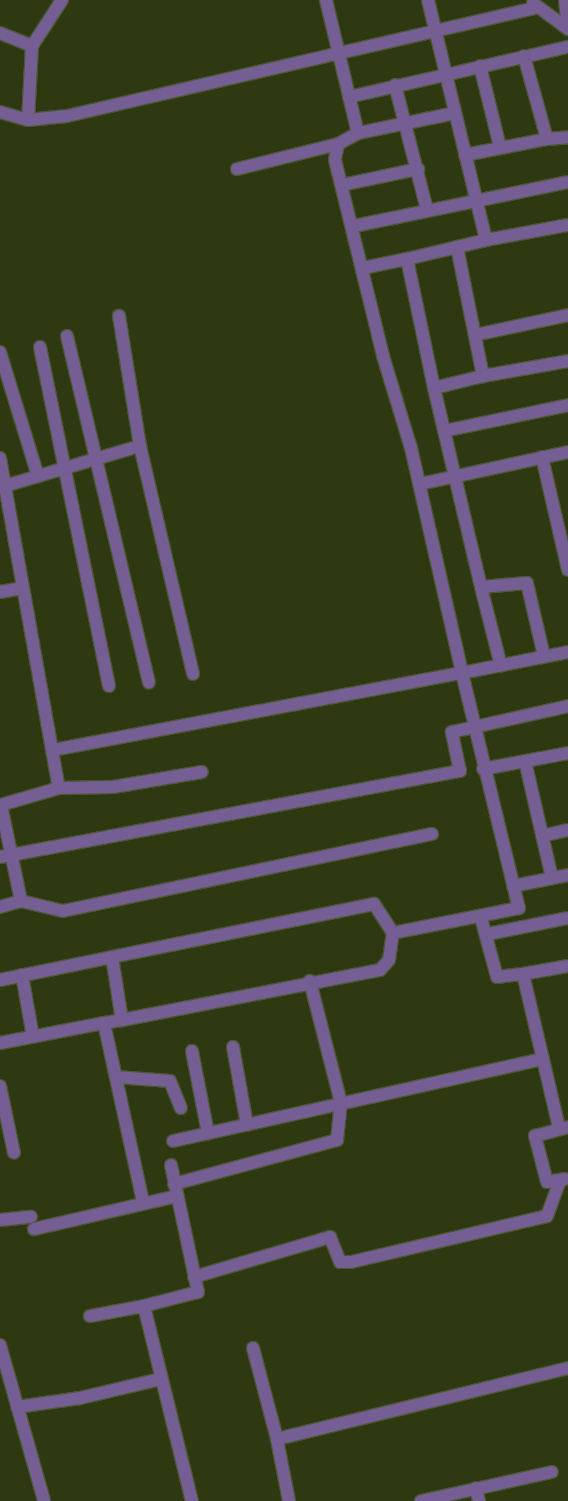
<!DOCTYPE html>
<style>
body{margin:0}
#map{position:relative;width:568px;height:1501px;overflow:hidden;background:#2e3911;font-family:"Nunito Sans",sans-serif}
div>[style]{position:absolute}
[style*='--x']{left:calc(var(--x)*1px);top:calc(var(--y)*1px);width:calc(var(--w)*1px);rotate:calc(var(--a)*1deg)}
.roads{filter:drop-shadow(1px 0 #4c5732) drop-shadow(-1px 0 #4c5732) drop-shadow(0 1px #4c5732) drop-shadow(0 -1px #4c5732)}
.minor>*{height:12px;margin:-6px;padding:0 6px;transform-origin:6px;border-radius:6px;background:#745e93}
span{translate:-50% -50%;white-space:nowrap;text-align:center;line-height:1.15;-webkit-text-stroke:5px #191e0d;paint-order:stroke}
</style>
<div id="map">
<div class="roads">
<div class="minor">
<i style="--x:326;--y:0;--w:137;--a:76.5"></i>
<i style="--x:428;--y:0;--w:247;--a:76.4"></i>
<i style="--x:486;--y:240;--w:83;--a:-10.4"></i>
<i style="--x:565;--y:0;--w:27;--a:84"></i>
<i style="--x:533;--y:3;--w:44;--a:36.6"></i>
<i style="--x:0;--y:33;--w:35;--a:22"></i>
<i style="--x:480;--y:66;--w:83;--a:76.1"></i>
<i style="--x:395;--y:85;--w:129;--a:75.6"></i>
<i style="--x:349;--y:97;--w:225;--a:-12.9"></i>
<i style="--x:0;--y:112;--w:29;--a:16"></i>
<i style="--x:28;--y:120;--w:74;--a:-86.9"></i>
<i style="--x:32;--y:46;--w:55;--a:-56.9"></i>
<i style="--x:455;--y:113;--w:99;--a:168.3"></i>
<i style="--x:358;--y:133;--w:23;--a:151"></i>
<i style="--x:338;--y:144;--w:16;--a:101"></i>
<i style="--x:335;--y:160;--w:202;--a:76.2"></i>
<i style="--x:383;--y:356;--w:96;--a:73.1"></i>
<i style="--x:411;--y:448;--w:231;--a:77.2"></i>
<i style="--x:462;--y:673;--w:108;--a:-11.2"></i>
<i style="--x:28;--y:120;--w:39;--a:-6"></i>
<i style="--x:67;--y:116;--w:483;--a:-13"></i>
<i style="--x:547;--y:139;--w:21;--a:-5"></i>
<i style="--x:465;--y:155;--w:84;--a:-11"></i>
<i style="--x:547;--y:139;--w:86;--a:-105.5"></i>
<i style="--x:237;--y:169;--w:104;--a:-13.9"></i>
<i style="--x:342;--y:185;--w:78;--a:-11.9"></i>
<i style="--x:354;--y:226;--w:218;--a:-11.6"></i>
<i style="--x:457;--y:247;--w:132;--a:78.6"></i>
<i style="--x:483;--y:376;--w:50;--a:166.2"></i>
<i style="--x:434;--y:388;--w:132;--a:-101.8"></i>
<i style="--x:407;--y:259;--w:81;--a:-13.5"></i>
<i style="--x:363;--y:268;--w:45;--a:-11.6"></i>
<i style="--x:119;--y:316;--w:132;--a:80.8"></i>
<i style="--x:140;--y:446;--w:234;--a:76.9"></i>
<i style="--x:475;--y:335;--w:95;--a:-12.1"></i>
<i style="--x:67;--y:336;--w:356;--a:76.7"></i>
<i style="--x:40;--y:347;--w:346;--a:78.5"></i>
<i style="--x:0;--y:352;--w:130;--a:73"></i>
<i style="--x:483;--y:376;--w:86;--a:-10"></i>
<i style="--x:434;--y:388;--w:204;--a:76.7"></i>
<i style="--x:481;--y:587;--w:46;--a:-5"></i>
<i style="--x:527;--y:583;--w:75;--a:76.9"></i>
<i style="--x:444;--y:431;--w:127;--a:-11.8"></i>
<i style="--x:542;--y:457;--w:116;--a:77"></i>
<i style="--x:0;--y:458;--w:335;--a:79.9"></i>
<i style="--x:59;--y:788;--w:60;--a:163.7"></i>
<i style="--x:1;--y:805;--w:98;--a:78.2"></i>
<i style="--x:21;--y:901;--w:22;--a:164"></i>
<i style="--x:420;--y:484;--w:151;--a:-12.2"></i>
<i style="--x:8;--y:485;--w:138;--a:-16.5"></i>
<i style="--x:481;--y:587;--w:81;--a:75.8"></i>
<i style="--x:0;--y:592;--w:23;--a:-10"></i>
<i style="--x:53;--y:750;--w:416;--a:-10.7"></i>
<i style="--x:462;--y:673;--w:242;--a:76.4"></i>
<i style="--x:519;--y:908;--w:128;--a:168.8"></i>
<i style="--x:393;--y:933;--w:35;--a:-123"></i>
<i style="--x:374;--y:904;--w:267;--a:168.6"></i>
<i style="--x:112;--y:957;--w:64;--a:81"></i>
<i style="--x:122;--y:1020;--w:18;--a:171"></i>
<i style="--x:104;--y:1023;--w:183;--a:77.7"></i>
<i style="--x:525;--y:761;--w:120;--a:77"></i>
<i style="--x:483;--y:769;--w:86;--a:-10.7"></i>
<i style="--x:59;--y:788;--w:54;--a:-1.1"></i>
<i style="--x:113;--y:787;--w:90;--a:-9.6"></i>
<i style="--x:542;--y:836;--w:27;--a:-13"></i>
<i style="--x:0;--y:857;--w:468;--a:-10.6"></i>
<i style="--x:460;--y:771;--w:40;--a:-102"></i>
<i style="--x:452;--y:732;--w:119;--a:-12.6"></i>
<i style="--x:513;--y:886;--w:56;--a:-11.3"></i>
<i style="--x:21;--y:901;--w:43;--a:13.4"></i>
<i style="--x:63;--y:911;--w:377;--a:-11.8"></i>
<i style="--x:481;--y:918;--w:61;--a:74.8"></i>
<i style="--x:497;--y:977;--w:26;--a:-7"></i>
<i style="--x:523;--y:974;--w:158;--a:76.8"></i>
<i style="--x:488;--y:934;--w:82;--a:-11.3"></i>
<i style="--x:523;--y:974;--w:46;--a:-10.1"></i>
<i style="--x:22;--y:975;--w:63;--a:79.9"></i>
<i style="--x:0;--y:980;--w:114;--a:-11.6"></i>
<i style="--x:122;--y:1020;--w:263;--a:-11"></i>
<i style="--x:380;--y:970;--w:13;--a:-48"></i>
<i style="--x:389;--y:960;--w:27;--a:-82"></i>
<i style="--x:0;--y:1043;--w:106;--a:-10.9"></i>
<i style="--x:233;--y:1047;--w:79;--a:79.8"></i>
<i style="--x:192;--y:1051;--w:84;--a:79"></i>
<i style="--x:116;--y:1077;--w:54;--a:4.2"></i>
<i style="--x:170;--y:1081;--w:29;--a:68"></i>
<i style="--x:0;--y:1086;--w:68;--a:78.2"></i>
<i style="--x:173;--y:1141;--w:379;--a:-12.5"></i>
<i style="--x:171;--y:1165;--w:130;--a:78"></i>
<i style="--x:198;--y:1292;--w:56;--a:165.5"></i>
<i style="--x:144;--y:1306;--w:201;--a:76.2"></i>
<i style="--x:565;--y:1179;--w:18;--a:171"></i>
<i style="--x:547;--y:1182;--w:48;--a:-104.6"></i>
<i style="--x:535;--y:1136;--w:34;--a:-15"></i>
<i style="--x:174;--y:1184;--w:169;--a:-15.1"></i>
<i style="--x:337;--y:1140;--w:37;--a:-84"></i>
<i style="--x:341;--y:1103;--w:126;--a:-104.3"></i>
<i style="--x:0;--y:1220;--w:31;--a:-6"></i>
<i style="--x:34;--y:1229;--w:147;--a:-13"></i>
<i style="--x:194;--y:1277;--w:142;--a:-16.4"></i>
<i style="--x:330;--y:1237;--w:27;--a:68"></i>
<i style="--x:340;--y:1262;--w:11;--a:0"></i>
<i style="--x:351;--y:1262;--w:201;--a:-13.2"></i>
<i style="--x:547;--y:1216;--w:38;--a:-70"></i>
<i style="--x:90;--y:1316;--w:55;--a:-10.5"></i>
<i style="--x:0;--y:1345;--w:162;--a:74.2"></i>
<i style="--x:253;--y:1348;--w:94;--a:75.2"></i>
<i style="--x:17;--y:1407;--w:64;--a:-8.1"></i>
<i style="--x:80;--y:1398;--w:83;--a:-13.2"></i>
<i style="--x:476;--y:1488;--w:13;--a:77"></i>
<i style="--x:289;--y:1501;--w:63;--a:-101"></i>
<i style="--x:277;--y:1439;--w:300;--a:-13.7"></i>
<i style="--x:421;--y:1501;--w:134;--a:-12.5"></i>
</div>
</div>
</div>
